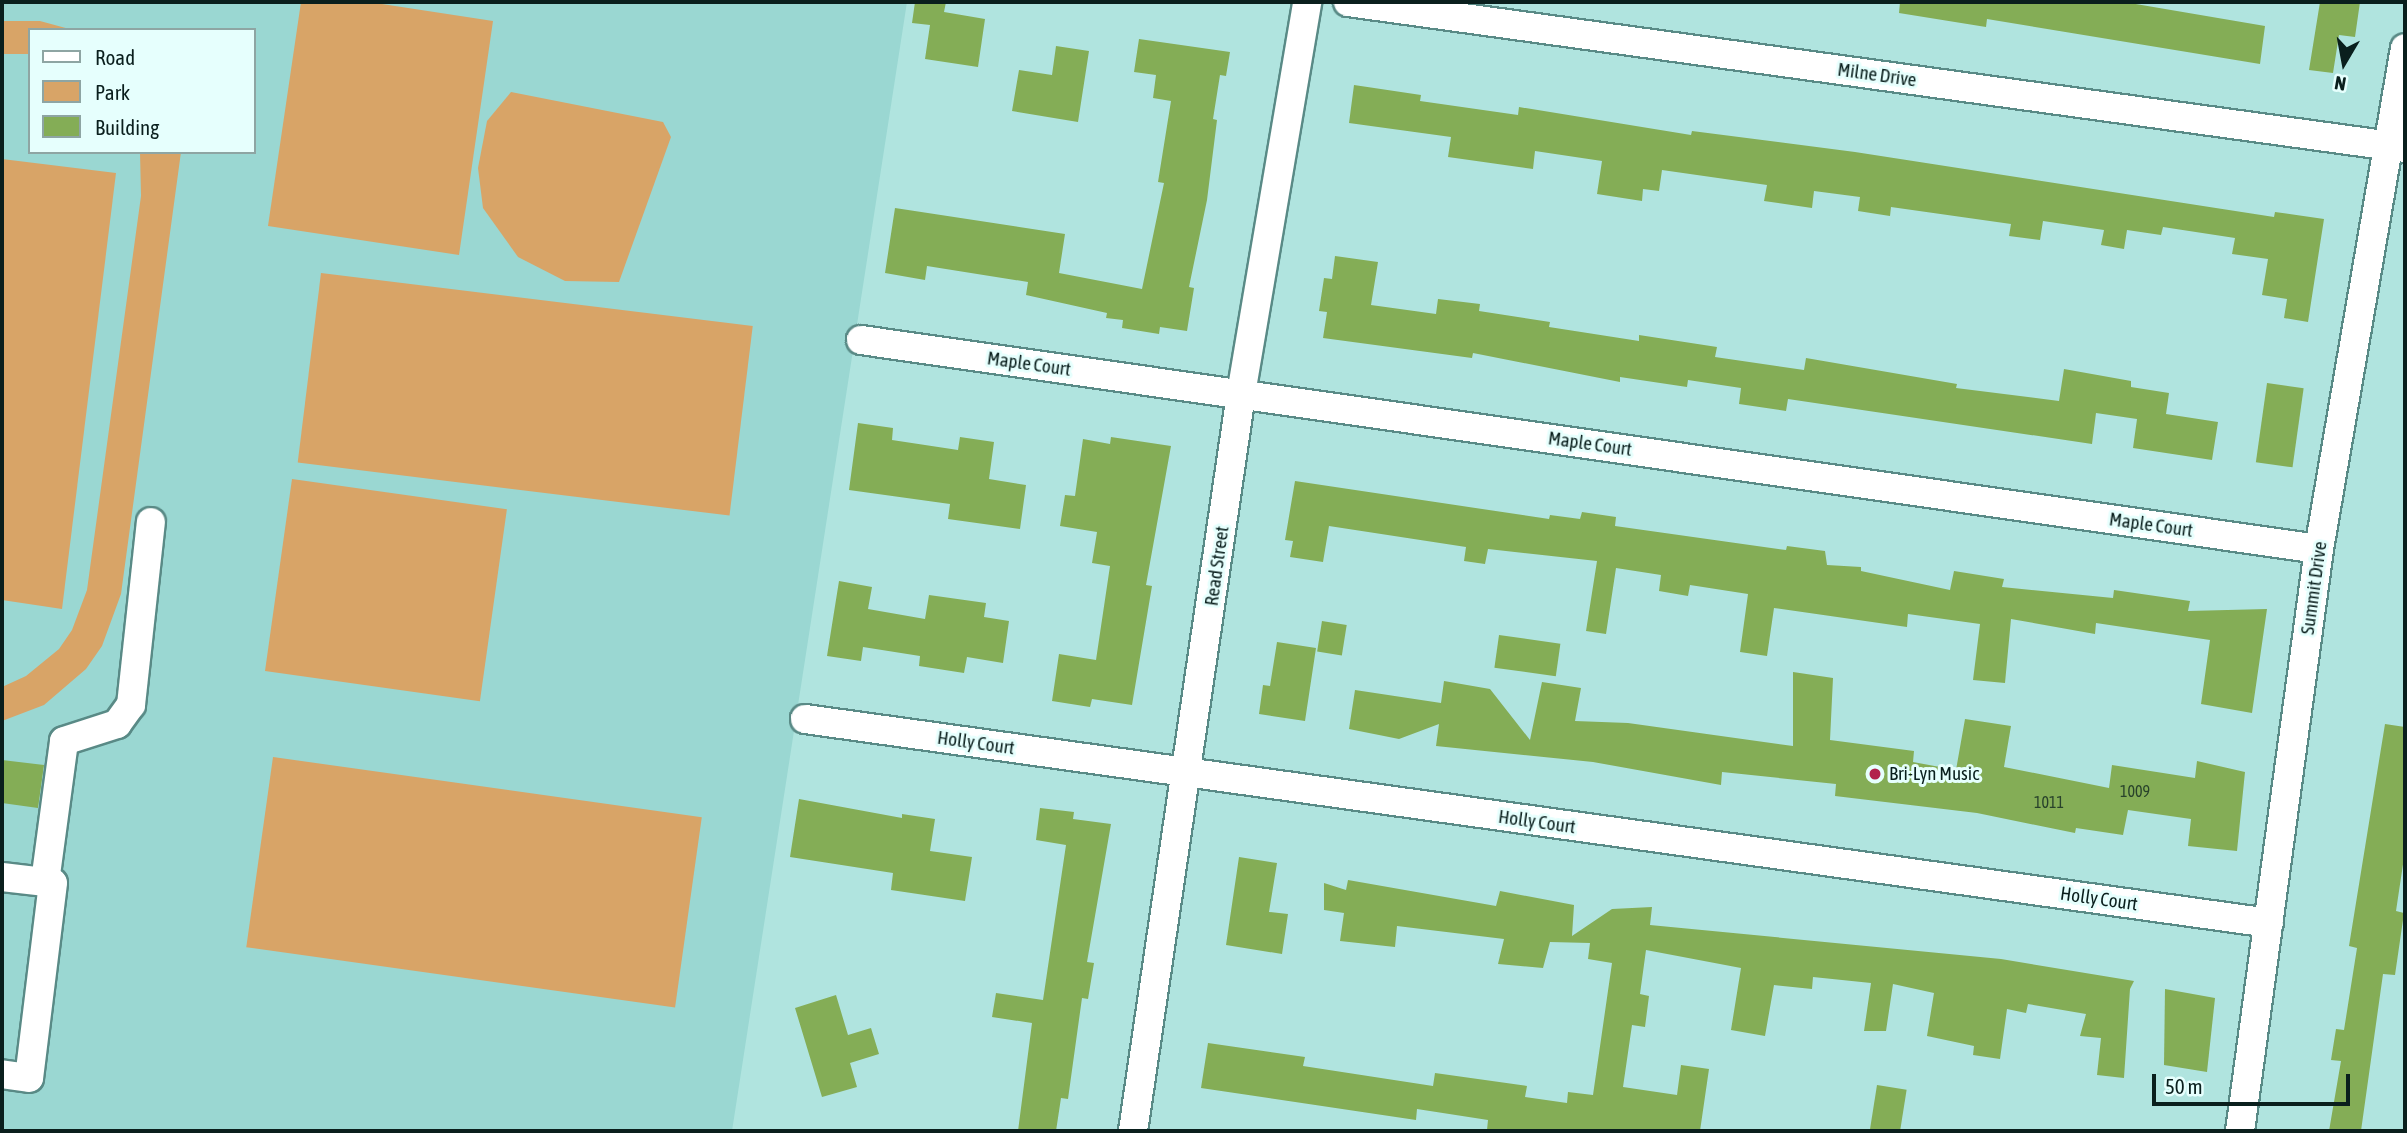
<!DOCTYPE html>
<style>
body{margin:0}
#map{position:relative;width:2407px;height:1133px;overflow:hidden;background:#b0e4df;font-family:"Asap Condensed",sans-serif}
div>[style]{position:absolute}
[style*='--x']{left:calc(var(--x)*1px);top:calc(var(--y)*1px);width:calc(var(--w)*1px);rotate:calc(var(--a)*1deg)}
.built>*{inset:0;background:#9ad7d2}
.green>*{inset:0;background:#d8a467;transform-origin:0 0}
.building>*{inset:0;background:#84ad56;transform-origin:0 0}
.roads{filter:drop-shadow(2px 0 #598a86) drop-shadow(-2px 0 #598a86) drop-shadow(0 2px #598a86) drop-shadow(0 -2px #598a86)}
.minor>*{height:28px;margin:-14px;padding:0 14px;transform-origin:14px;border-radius:14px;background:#fff}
.dots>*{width:19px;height:19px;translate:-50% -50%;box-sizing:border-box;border:4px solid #e6fffd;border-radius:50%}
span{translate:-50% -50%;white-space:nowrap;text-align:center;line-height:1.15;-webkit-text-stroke:6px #e6fffd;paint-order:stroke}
.number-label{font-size:16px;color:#28422b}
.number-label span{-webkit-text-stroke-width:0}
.street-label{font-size:19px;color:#0a1f1d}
.poi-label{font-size:19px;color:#0a1f1d}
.left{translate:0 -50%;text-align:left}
.frame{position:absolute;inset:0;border:4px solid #0a1f1d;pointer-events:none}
.legend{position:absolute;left:28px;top:28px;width:228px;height:126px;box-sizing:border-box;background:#e6fffd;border:2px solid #8ea5a3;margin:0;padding:9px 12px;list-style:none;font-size:21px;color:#0a1f1d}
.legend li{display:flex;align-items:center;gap:14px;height:35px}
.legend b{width:35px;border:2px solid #8ea5a3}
.north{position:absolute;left:2309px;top:28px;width:70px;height:70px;-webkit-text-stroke:5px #e6fffd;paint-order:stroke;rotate:190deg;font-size:19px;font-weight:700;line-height:28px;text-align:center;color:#0a1f1d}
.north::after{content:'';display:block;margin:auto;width:24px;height:32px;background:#0a1f1d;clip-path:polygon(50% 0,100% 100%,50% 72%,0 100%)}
.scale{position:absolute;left:2152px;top:1074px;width:198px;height:32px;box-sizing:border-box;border:4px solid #0a1f1d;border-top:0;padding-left:9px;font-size:21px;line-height:24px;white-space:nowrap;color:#0a1f1d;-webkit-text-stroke:5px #e6fffd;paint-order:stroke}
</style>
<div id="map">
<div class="built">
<i style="clip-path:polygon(evenodd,2px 2px,907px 2px,732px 1131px,2px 1131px,2px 2px,30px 30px,254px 30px,254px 152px,30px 152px,30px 30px)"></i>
</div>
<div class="green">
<i style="clip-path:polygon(301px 2px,369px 2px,493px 21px,459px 255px,268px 226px)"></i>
<i style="clip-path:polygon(2px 21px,40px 21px,73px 30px,30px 30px,30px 54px,2px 54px)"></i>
<i style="clip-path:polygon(511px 92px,663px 122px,671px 137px,619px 282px,565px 281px,518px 257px,483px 208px,478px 168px,487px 121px)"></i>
<i style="clip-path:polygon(140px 152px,181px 152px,121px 594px,102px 646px,86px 669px,44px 705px,2px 721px,2px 687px,26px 676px,59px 649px,72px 630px,87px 590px,141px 196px)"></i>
<i style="clip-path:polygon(2px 159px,116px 173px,62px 609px,2px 600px)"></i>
<i style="left:321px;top:273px;width:435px;height:191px;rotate:7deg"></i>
<i style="left:292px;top:479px;width:217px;height:194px;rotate:8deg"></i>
<i style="left:273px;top:757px;width:433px;height:192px;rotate:8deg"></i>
</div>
<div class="building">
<i style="clip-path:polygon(915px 2px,946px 2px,944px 12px,985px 19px,978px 67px,925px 59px,930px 25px,912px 23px)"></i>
<i style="clip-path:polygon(1900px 2px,2124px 2px,2265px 26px,2260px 64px,1987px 19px,1986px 27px,1899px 13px)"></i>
<i style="clip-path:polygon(2320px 2px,2360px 2px,2355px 37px,2339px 35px,2333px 73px,2309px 70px)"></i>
<i style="clip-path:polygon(1139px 39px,1230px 52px,1226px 76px,1220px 75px,1213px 119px,1217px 120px,1207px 200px,1189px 287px,1194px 288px,1187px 331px,1160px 327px,1159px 334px,1122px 328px,1123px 320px,1106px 318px,1107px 313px,1026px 295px,1028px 282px,927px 266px,925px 280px,885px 273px,895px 208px,1065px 234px,1059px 273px,1142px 289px,1164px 183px,1158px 182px,1171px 101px,1153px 98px,1156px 75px,1134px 72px)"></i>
<i style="clip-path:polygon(1056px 46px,1089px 51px,1078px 122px,1012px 111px,1019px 70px,1052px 75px)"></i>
<i style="clip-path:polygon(1354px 85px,1421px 95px,1420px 101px,1518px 115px,1519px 107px,1691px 135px,1692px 131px,1855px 152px,2274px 217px,2275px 212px,2324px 219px,2308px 322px,2284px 318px,2287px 299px,2262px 295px,2268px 259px,2232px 254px,2235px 238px,2163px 227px,2161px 235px,2127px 230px,2124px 249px,2101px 245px,2104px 230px,2043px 221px,2040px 240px,2009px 236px,2011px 224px,1891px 207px,1890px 216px,1858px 211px,1860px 197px,1814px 191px,1812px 208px,1764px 201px,1767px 185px,1662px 170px,1659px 191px,1643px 189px,1642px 201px,1597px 194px,1602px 161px,1535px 151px,1533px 169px,1448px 157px,1451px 137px,1349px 123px)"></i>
<i style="clip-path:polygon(1335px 256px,1378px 262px,1371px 305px,1436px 314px,1438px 299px,1480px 304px,1479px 311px,1550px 322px,1549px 327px,1639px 341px,1639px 335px,1717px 347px,1715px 357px,1804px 370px,1806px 358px,1957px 384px,1956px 388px,2059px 401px,2064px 369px,2131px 381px,2131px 387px,2169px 393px,2166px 414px,2218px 422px,2212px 460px,2133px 448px,2137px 419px,2096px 413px,2092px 444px,1788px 399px,1786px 411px,1739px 404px,1741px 388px,1688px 380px,1687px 387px,1620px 377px,1620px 382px,1473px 353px,1472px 358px,1323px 338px,1327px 312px,1319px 311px,1324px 278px,1332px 279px)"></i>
<i style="left:2267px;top:383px;width:37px;height:80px;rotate:8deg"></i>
<i style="clip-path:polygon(858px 423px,893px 428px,892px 440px,958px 450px,960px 437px,994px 442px,989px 479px,1026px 485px,1020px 529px,948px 519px,950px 504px,849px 490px)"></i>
<i style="clip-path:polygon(1111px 437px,1171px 446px,1146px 585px,1152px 586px,1132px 705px,1092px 699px,1090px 707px,1052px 701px,1059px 654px,1096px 660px,1110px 566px,1092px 563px,1097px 532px,1060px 526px,1065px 495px,1075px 496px,1083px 439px,1110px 444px)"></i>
<i style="clip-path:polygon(1295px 481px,1549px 519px,1550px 515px,1580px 519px,1582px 512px,1616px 517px,1615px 526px,1786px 550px,1787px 546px,1825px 551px,1827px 565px,1861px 567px,1861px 571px,1950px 590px,1954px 571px,2004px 579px,2002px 587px,2113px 598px,2114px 590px,2190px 601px,2188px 611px,2267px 609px,2252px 713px,2201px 704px,2210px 640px,2096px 623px,2095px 634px,2011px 619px,2005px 683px,1973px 680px,1980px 624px,1908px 614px,1907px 627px,1774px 608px,1767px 656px,1740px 652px,1748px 594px,1690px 585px,1688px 596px,1659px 591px,1661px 575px,1616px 568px,1606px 634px,1586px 631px,1597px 561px,1488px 549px,1485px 564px,1464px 561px,1466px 547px,1329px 526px,1323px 562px,1290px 557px,1293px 541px,1285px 540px)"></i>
<i style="clip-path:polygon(839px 581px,872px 587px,868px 609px,925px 619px,929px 595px,986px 603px,984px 617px,1009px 621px,1003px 663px,967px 657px,964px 673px,919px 666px,920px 656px,863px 647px,861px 661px,827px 656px)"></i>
<i style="left:1322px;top:621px;width:25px;height:31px;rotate:9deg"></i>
<i style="left:1499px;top:635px;width:62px;height:33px;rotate:8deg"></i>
<i style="clip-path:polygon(1277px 642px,1316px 648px,1305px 721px,1259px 714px,1263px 685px,1270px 686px)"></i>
<i style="clip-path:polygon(1793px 672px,1833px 678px,1830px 740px,1914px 751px,1913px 762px,1956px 770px,1965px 719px,2011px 726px,2004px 767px,2109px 788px,2112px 765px,2195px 778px,2197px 761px,2245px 772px,2237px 851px,2188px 846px,2191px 819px,2128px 810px,2123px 835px,2076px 828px,2075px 833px,1977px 813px,1835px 796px,1836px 784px,1722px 772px,1721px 785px,1593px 762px,1436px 746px,1439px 724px,1399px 739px,1349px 729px,1355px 690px,1441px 703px,1444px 681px,1490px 689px,1530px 740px,1542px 682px,1581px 688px,1575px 721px,1628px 723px,1793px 746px)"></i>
<i style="clip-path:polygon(2385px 724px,2405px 727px,2405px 851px,2396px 911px,2404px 913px,2395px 975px,2383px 974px,2361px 1131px,2329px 1131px,2341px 1061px,2331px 1060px,2336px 1029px,2344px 1030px,2357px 948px,2349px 946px)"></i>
<i style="clip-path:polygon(2px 760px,44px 765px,38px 808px,2px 803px)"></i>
<i style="clip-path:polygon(799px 799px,902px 818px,902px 814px,935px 819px,930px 851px,972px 857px,965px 901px,891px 890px,893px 873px,790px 857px)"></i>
<i style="clip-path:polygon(1040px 808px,1074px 812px,1073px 819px,1111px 824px,1087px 962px,1094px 963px,1088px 999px,1082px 998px,1068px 1099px,1061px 1098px,1056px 1131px,1018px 1131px,1032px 1023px,992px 1017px,996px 993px,1043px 1000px,1066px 845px,1036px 840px)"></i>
<i style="clip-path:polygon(1239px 857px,1277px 863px,1269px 912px,1288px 914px,1282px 954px,1226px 945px)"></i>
<i style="clip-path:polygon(1348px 880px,1496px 906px,1500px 891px,1574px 905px,1572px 936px,1612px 909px,1652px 907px,1650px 925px,2001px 959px,2134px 981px,2130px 989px,2124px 1078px,2097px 1075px,2101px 1038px,2080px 1036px,2086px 1014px,2028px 1004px,2026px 1013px,2007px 1009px,2000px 1059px,1973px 1055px,1974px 1046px,1927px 1036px,1934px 993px,1893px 984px,1886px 1031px,1864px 1031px,1871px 983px,1813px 977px,1812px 989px,1774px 985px,1765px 1036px,1731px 1030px,1741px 968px,1646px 950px,1640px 994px,1649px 996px,1645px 1027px,1632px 1025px,1623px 1087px,1677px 1095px,1681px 1065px,1709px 1069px,1700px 1131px,1498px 1131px,1487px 1130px,1488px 1120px,1417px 1109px,1416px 1120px,1201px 1088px,1208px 1043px,1305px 1057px,1303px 1066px,1433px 1086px,1435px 1073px,1527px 1086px,1525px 1097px,1567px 1103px,1568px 1092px,1593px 1095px,1612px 963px,1588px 959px,1590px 943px,1550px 942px,1543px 968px,1498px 964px,1504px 939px,1397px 926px,1395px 947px,1340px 941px,1344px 913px,1324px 910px,1324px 883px,1346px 890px)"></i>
<i style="clip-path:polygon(2165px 989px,2215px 998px,2207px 1072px,2164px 1065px)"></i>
<i style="clip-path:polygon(836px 995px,848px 1035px,871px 1028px,879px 1054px,850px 1063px,857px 1087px,822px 1097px,795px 1008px)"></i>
<i style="left:1877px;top:1085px;width:30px;height:47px;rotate:9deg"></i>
</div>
<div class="roads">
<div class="minor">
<i style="--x:1348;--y:2;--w:1067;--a:7.86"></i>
<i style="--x:861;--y:340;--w:1473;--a:8.16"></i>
<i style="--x:805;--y:719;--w:1478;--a:7.93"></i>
<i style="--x:2;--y:877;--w:51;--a:6.7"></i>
<i style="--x:53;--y:883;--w:196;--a:97"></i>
<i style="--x:29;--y:1078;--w:27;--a:-172"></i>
<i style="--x:45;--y:882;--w:142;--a:-82.3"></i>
<i style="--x:64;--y:741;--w:56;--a:-17.8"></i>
<i style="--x:117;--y:724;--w:24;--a:-54"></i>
<i style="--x:131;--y:705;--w:184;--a:-83.8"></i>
<i style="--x:1133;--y:1131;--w:745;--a:-81.66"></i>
<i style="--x:1241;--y:394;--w:398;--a:-80.4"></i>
<i style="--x:2240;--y:1131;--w:587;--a:-82.27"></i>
<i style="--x:2319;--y:549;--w:508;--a:-80.26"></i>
</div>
</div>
<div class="dots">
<i style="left:1875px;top:774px;background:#b2214c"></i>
</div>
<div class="number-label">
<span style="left:2135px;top:791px">1009</span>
<span style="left:2049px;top:802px">1011</span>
</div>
<div class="street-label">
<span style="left:1877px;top:75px;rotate:8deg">Milne Drive</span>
<span style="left:1029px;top:364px;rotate:8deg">Maple Court</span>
<span style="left:1590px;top:444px;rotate:8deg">Maple Court</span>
<span style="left:2151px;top:525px;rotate:8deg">Maple Court</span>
<span style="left:1217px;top:566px;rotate:-82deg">Read Street</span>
<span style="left:2314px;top:588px;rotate:-82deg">Summit Drive</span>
<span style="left:976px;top:743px;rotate:8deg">Holly Court</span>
<span style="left:1537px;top:822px;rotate:8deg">Holly Court</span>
<span style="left:2099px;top:899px;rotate:8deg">Holly Court</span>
</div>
<div class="poi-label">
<span class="left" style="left:1889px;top:774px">Bri-Lyn Music</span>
</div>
<div class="frame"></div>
<ul class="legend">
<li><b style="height:9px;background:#fff"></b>Road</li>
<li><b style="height:19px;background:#d8a467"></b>Park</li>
<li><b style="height:19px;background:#84ad56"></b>Building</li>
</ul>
<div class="north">N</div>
<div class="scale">50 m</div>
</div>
